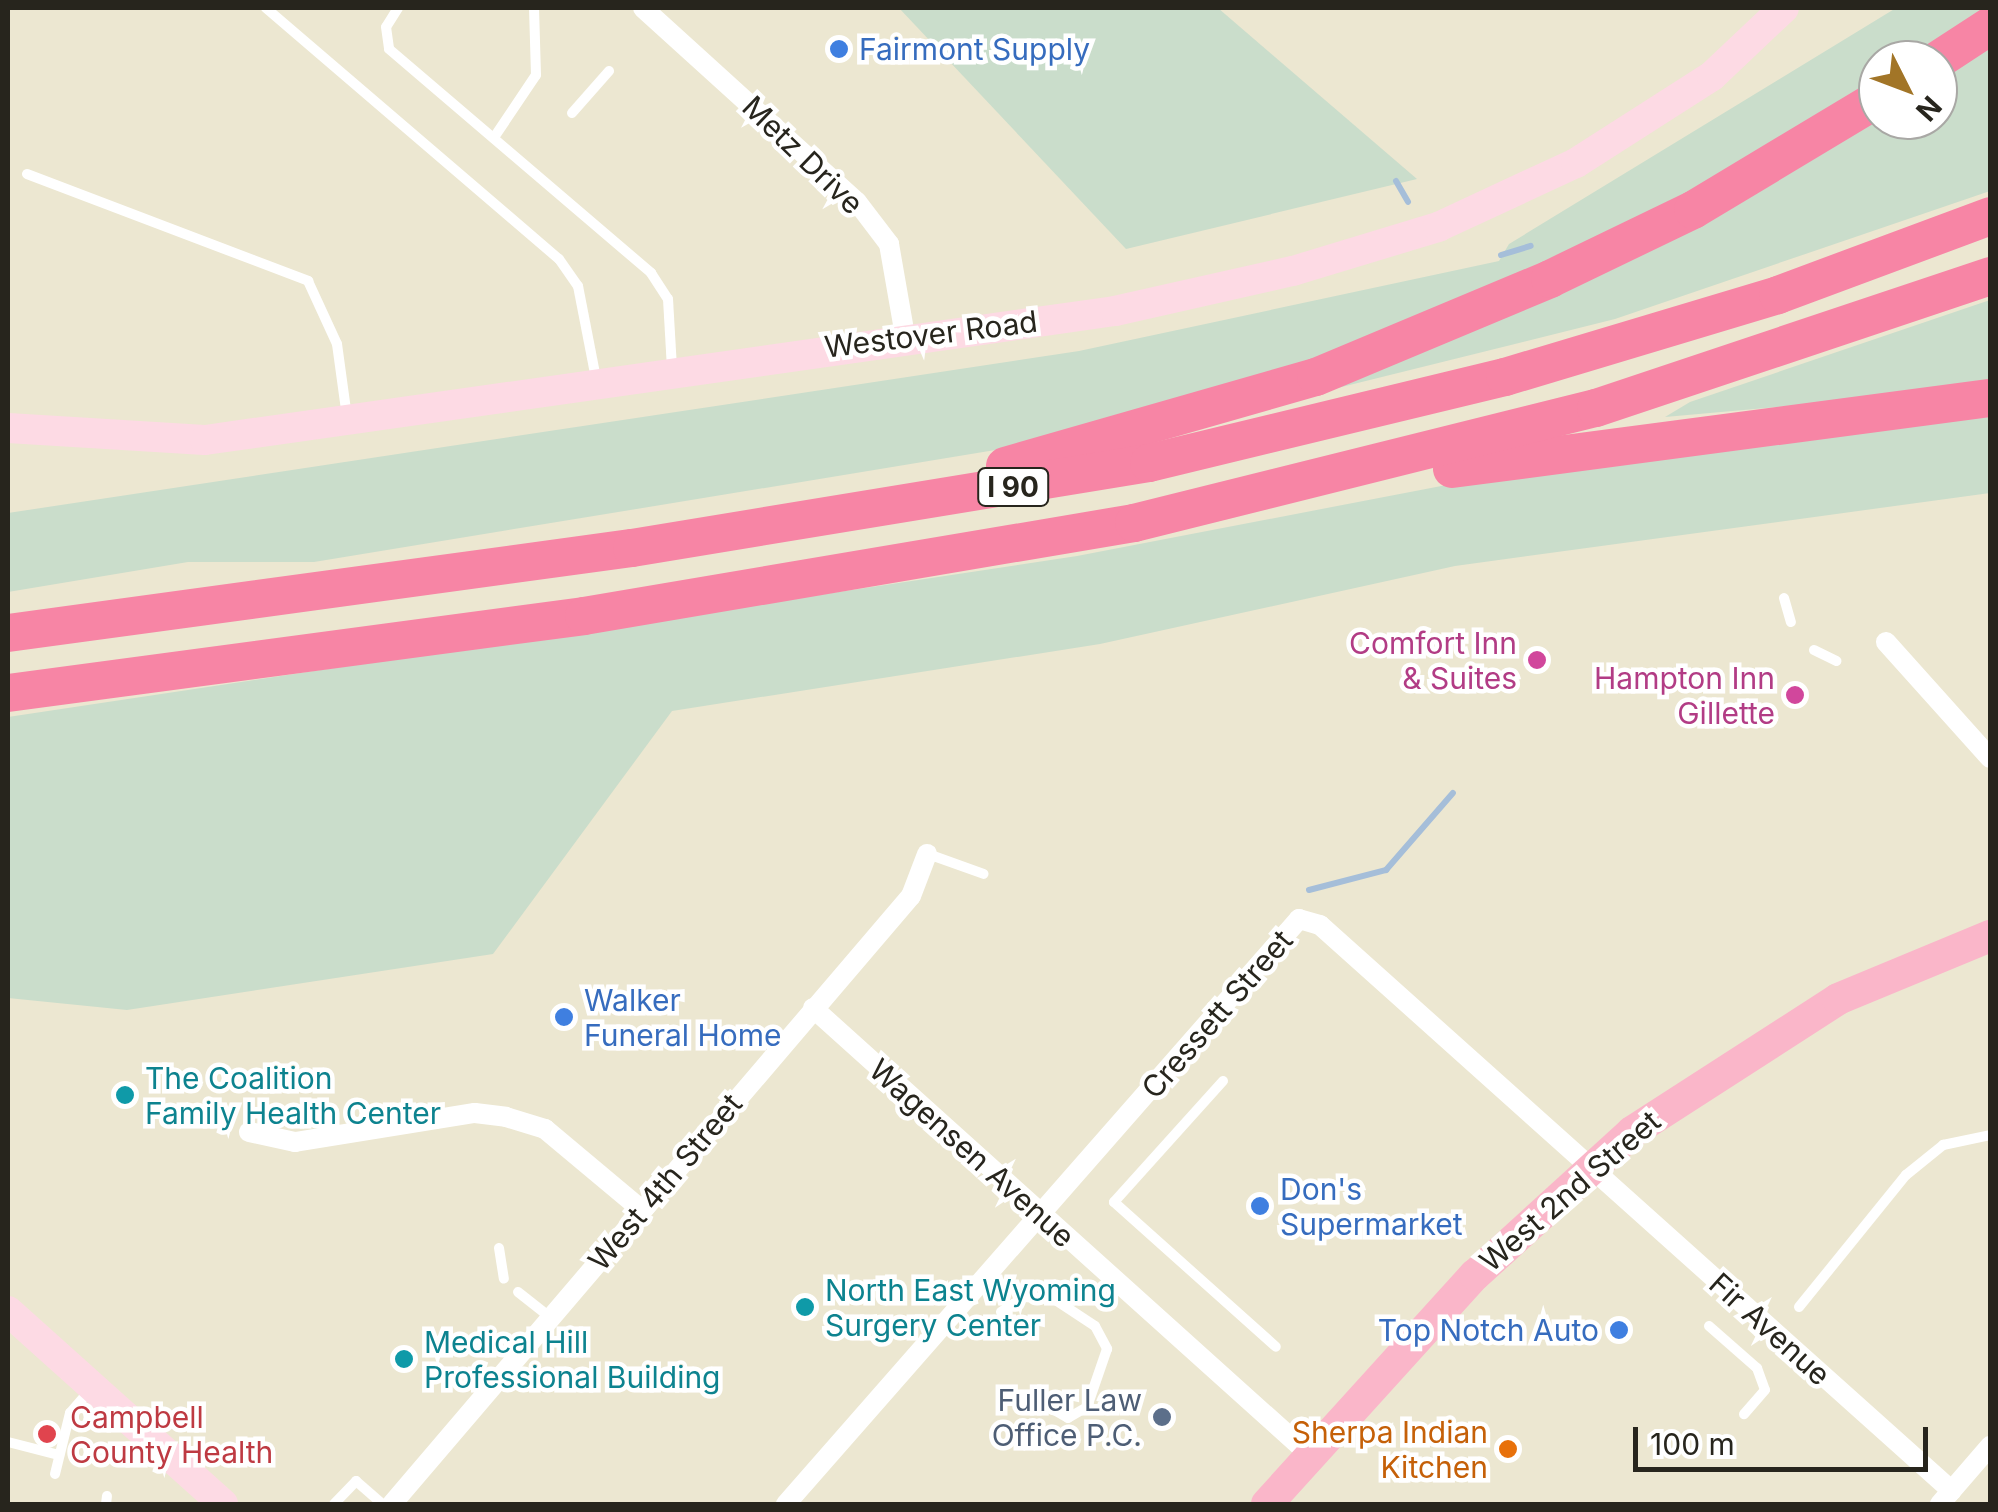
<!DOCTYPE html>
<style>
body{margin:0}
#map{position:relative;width:1998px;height:1512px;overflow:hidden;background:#ece7d1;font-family:Inter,sans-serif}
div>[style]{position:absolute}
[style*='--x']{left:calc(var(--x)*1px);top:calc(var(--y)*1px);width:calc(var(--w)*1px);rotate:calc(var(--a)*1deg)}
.green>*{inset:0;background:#caddcb}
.stream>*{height:6px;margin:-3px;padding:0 3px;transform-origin:3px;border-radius:3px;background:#a5bed9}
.lane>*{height:10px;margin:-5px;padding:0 5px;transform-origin:5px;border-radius:5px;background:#fff}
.street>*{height:20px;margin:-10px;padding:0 10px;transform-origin:10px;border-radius:10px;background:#fff}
.secondary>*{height:30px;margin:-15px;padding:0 15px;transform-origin:15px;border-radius:15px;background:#fddae4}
.primary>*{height:32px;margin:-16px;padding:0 16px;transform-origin:16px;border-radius:16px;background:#fab6c9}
.highway>*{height:38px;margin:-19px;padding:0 19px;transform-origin:19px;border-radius:19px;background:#f785a5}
.dots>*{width:28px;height:28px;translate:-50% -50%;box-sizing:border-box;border:5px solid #fff;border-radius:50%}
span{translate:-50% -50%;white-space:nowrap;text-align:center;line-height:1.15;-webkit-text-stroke:9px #fff;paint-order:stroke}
.shield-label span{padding:2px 8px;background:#fff;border:2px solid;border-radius:8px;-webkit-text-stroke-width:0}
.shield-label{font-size:28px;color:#27251d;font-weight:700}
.shop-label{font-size:30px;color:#366cbe}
.left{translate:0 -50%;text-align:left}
.right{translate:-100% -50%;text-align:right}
.street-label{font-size:30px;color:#27251d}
.hotel-label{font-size:30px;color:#b23c85}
.culture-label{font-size:30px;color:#0d838f}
.service-label{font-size:30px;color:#4e5e75}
.health-label{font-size:30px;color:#be3a42}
.food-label{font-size:30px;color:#c56008}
.frame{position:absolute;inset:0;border:10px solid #27251d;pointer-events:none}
.north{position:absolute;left:1858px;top:40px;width:100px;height:100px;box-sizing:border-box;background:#fff;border:2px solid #a9a8a5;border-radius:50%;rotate:132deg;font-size:28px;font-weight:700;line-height:40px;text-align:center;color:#27251d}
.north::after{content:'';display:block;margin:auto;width:35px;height:45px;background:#a27527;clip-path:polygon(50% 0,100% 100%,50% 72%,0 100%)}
.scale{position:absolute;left:1633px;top:1427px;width:295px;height:45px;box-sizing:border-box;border:5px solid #27251d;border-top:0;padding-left:12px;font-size:30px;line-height:35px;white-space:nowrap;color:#27251d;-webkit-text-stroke:8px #fff;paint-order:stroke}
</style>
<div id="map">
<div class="green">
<i style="clip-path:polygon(899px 8px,1218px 8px,1417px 179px,1126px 249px)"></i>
<i style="clip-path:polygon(1896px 8px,1990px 8px,1913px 60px,1878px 60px,1878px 84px,1695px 196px,1339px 351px,1026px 445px,314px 562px,188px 562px,8px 592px,8px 513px,1079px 351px,1499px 261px,1509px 244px)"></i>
<i style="clip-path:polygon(1990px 40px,1990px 191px,1615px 319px,1245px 411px,1878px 120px,1938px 120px,1938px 75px)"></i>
<i style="clip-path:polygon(1990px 300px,1990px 388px,1665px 417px,1690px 402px)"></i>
<i style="clip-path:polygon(1990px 409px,1990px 493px,1455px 566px,1100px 644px,672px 711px,493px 954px,127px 1010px,8px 998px,8px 717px,1077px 556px,1613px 453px)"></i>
</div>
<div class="stream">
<i style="--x:1396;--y:181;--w:24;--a:60"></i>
<i style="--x:1501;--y:255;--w:31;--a:-17"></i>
<i style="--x:1309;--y:890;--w:80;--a:-14.6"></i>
<i style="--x:1386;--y:870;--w:102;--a:-49"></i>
</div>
<div class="lane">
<i style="--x:266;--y:8;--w:386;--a:40.6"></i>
<i style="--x:559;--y:259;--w:33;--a:55"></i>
<i style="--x:578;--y:286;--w:95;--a:79"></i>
<i style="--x:398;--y:8;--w:22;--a:122"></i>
<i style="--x:386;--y:27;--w:22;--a:82"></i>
<i style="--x:389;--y:49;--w:345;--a:40.5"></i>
<i style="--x:651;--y:273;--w:31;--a:57"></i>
<i style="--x:668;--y:299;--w:70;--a:86.7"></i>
<i style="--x:572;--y:113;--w:56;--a:-48.6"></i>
<i style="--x:495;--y:136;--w:73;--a:-56.1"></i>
<i style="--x:536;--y:75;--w:67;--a:-91.7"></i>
<i style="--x:27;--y:174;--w:301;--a:20.8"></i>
<i style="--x:308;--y:281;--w:69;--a:65.3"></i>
<i style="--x:337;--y:344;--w:74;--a:82.2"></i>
<i style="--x:1784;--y:598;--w:25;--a:74"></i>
<i style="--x:1814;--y:650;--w:25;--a:26"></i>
<i style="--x:928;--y:854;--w:59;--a:19.7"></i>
<i style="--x:1223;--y:1081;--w:163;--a:132"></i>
<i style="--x:1114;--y:1202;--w:217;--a:41.8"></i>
<i style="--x:499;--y:1248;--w:31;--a:81"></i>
<i style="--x:518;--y:1292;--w:42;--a:38.2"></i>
<i style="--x:1799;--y:1307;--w:170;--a:-51"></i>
<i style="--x:1906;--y:1175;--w:48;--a:-39"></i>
<i style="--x:1943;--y:1145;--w:48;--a:-12"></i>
<i style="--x:1001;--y:1312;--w:27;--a:-33"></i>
<i style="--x:1024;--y:1297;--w:30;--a:4"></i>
<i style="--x:1054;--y:1299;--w:49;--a:33.4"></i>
<i style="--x:1095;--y:1326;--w:26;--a:62"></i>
<i style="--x:1107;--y:1349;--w:61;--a:109"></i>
<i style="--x:1087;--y:1407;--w:22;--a:150"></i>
<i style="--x:1068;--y:1418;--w:20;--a:-150"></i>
<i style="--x:1709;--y:1326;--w:64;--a:41.2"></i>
<i style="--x:1757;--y:1368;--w:23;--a:70"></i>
<i style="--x:1765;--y:1390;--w:32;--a:131"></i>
<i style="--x:8;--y:1442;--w:53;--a:14.3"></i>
<i style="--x:55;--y:1474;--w:63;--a:-76.2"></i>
<i style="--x:70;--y:1413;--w:32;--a:-49"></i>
<i style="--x:106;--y:1504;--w:8;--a:-83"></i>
<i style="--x:334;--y:1504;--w:32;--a:-46"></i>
<i style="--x:356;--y:1481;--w:35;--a:41"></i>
</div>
<div class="street">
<i style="--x:643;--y:8;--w:289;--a:42.2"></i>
<i style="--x:857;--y:202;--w:53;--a:52.7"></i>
<i style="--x:889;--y:244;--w:93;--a:80.1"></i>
<i style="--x:1886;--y:642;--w:156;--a:48.1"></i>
<i style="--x:813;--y:1008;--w:670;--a:41.97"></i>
<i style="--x:249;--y:1132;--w:47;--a:12.3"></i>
<i style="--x:295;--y:1142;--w:182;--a:-9.2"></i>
<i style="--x:475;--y:1113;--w:31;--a:7"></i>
<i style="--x:506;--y:1117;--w:41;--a:17.1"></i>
<i style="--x:545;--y:1129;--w:126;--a:39.9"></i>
<i style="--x:392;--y:1504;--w:799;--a:-49.52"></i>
<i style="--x:911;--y:896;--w:45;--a:-69.1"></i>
<i style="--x:786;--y:1504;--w:778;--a:-48.75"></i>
<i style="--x:1299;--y:919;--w:22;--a:16"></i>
<i style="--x:1320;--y:925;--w:848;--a:41.85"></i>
<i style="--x:1940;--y:1504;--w:77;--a:-49.2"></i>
</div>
<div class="secondary">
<i style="--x:8;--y:428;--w:197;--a:3.5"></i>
<i style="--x:205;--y:440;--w:919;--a:-8.07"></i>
<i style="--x:1115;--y:311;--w:182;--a:-12.7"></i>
<i style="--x:1293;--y:271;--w:152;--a:-16.9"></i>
<i style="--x:1438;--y:227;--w:152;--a:-24.9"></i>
<i style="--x:1576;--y:163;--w:161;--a:-32.6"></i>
<i style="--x:1712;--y:76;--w:99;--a:-43.4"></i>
<i style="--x:8;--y:1311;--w:289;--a:41.9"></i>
</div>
<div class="primary">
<i style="--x:1267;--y:1504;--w:309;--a:-47.8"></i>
<i style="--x:1475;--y:1275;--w:212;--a:-42.3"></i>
<i style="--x:1632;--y:1132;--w:245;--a:-32.8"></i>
<i style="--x:1838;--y:999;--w:165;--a:-22.5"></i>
</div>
<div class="highway">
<i style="--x:1938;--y:60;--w:62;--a:-33.2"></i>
<i style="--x:1005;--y:466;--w:323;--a:-16"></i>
<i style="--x:1316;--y:377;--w:254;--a:-22.7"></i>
<i style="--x:1550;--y:279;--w:159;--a:-25.8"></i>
<i style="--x:1693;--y:210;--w:216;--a:-31"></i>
<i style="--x:1452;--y:469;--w:543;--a:-7.52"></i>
<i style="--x:8;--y:633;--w:630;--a:-7.76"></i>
<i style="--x:632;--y:548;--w:524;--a:-9.34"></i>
<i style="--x:1149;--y:463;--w:366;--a:-13.6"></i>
<i style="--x:1505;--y:377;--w:285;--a:-16.7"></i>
<i style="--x:1778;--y:295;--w:226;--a:-20.4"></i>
<i style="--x:8;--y:693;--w:581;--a:-7.61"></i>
<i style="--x:584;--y:616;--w:558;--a:-9.6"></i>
<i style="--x:1134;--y:523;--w:476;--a:-14"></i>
<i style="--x:1596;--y:408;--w:416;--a:-18.5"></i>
</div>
<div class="dots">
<i style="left:839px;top:49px;background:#3f7fe0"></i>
<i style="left:1537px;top:660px;background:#d1479c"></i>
<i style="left:1795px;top:695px;background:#d1479c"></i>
<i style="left:564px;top:1017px;background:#3f7fe0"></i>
<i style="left:125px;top:1095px;background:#0f9aa8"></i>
<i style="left:1260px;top:1206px;background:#3f7fe0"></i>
<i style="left:805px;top:1307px;background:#0f9aa8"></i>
<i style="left:1619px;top:1330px;background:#3f7fe0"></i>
<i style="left:404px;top:1359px;background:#0f9aa8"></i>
<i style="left:1162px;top:1417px;background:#5c6f8a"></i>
<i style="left:47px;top:1434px;background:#e0444e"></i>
<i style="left:1508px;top:1449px;background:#e8710a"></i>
</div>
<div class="shield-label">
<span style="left:1013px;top:487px">I 90</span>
</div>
<div class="shop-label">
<span class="left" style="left:859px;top:49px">Fairmont Supply</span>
<span class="left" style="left:584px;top:1017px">Walker<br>Funeral Home</span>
<span class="left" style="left:1280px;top:1206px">Don's<br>Supermarket</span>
<span class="right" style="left:1599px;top:1330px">Top Notch Auto</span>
</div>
<div class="street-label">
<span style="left:803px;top:155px;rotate:44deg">Metz Drive</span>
<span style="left:931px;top:334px;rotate:-7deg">Westover Road</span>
<span style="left:1217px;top:1014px;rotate:-49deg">Cressett Street</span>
<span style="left:972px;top:1153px;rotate:42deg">Wagensen Avenue</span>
<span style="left:665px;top:1182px;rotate:-50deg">West 4th Street</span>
<span style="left:1570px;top:1191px;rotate:-41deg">West 2nd Street</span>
<span style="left:1770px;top:1329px;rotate:42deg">Fir Avenue</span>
</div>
<div class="hotel-label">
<span class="right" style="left:1517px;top:660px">Comfort Inn<br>&amp; Suites</span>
<span class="right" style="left:1775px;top:695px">Hampton Inn<br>Gillette</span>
</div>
<div class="culture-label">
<span class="left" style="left:145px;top:1095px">The Coalition<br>Family Health Center</span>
<span class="left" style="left:825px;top:1307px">North East Wyoming<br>Surgery Center</span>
<span class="left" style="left:424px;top:1359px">Medical Hill<br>Professional Building</span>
</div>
<div class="service-label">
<span class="right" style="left:1142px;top:1417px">Fuller Law<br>Office P.C.</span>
</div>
<div class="health-label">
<span class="left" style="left:70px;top:1434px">Campbell<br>County Health</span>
</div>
<div class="food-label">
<span class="right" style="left:1488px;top:1449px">Sherpa Indian<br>Kitchen</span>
</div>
<div class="frame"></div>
<div class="north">N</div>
<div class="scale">100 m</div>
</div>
